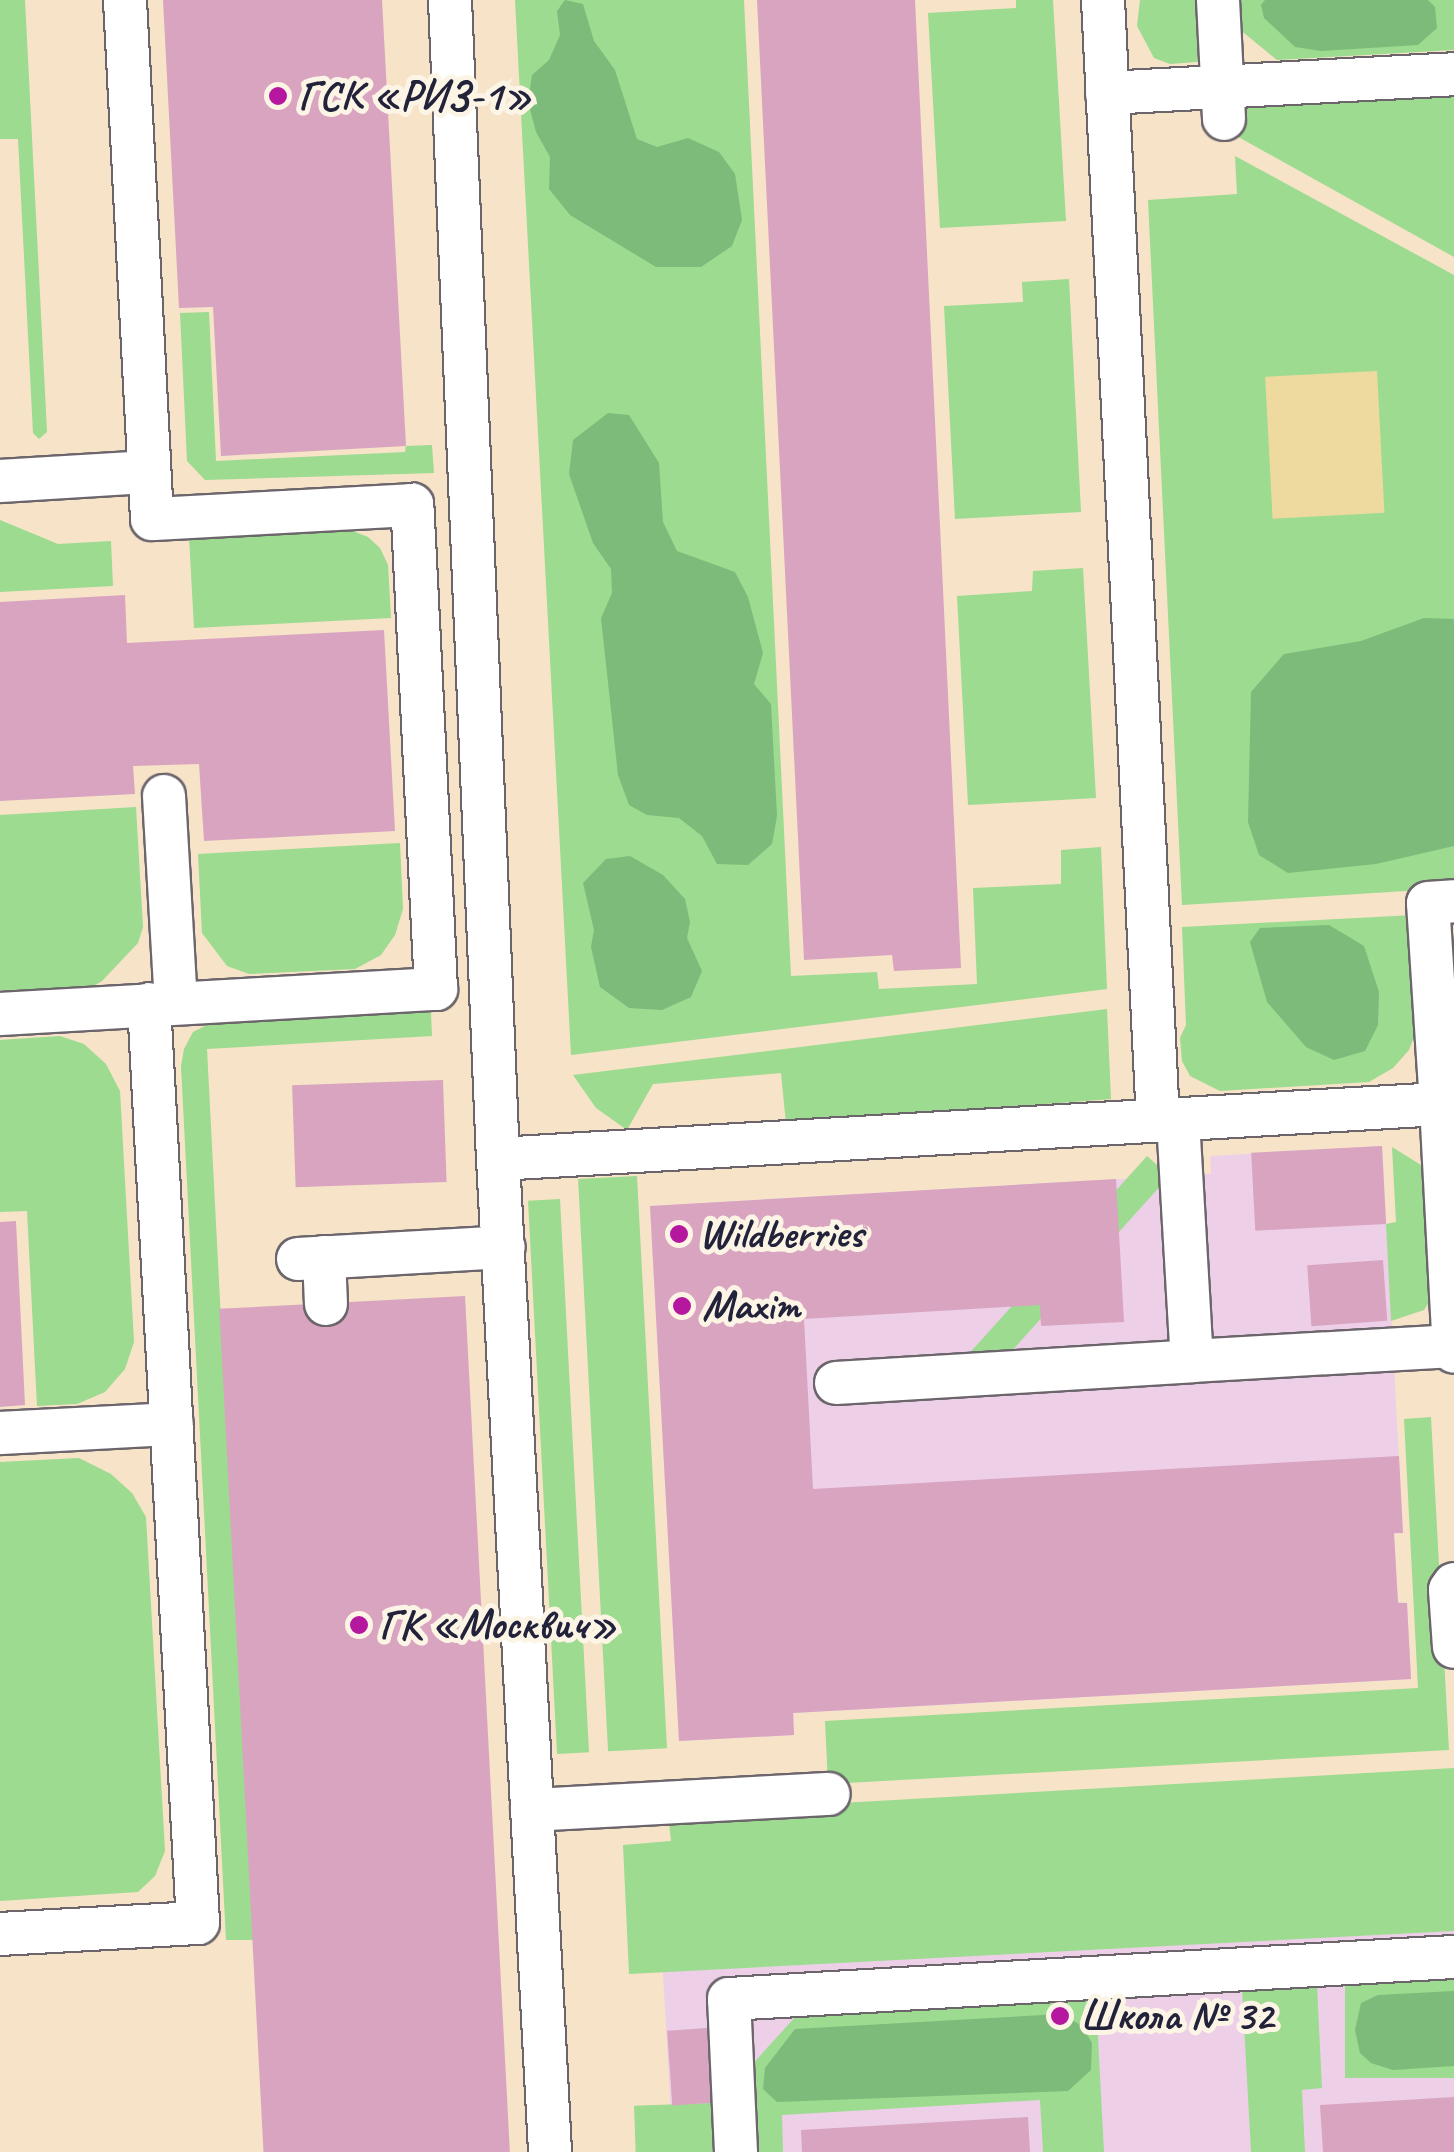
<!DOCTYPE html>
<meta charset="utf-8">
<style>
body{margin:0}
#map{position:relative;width:1454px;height:2152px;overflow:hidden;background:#f6e3c8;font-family:Caveat,sans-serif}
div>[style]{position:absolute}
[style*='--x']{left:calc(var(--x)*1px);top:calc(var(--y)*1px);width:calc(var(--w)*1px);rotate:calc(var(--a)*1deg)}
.built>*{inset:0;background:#edd0e8}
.green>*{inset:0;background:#9cdb90;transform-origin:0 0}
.forest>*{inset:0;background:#7dbb7a}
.sand>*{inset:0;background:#eeda9e;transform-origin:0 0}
.building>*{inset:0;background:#d8a4c0;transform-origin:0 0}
.roads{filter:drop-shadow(2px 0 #6c666c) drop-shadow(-2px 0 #6c666c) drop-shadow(0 2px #6c666c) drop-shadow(0 -2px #6c666c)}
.service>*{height:42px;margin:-21px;padding:0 21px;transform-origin:21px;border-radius:21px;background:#fff}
.dots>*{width:28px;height:28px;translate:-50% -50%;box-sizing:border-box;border:5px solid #fcf5e5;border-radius:50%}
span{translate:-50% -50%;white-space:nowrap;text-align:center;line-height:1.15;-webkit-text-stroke:10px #fcf5e5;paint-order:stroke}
.poi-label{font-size:42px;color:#22223b;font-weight:700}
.left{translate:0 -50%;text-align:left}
</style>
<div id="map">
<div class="built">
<i style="clip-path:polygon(1382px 1146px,1403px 1533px,1394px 1534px,1398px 1602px,1407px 1603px,1411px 1679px,794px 1713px,794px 1735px,679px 1741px,650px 1206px,1211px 1174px,1210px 1156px)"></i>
<i style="clip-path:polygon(1454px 1858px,1454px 2152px,673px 2152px,659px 1902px)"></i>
</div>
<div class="green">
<i style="clip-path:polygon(0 0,25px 0,47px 432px,39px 439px,33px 433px,18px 139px,0 139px)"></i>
<i style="clip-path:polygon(515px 0,744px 0,791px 976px,877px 972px,879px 989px,977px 984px,973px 888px,1061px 884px,1061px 850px,1101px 847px,1107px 989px,571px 1055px)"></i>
<i style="clip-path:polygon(1016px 0,1053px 0,1066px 221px,940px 228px,928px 13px,1016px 8px)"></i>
<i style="clip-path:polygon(1140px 0,1205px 0,1208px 61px,1170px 64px,1154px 58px,1137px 26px)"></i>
<i style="clip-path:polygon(1232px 0,1454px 0,1454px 50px,1277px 60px,1233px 24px)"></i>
<i style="clip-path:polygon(1454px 97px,1454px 257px,1233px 134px,1231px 108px)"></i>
<i style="clip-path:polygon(1235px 156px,1454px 275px,1454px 888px,1182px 905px,1148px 200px,1237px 194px)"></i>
<i style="clip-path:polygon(1069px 279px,1081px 512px,955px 519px,944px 306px,1023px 302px,1022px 282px)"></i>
<i style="clip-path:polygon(209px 312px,216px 461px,405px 452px,406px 446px,432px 445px,434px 473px,205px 480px,187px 461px,180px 313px)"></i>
<i style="clip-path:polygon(0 520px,58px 544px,111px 541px,113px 586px,0 592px)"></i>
<i style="clip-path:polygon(348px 529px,368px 537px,380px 548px,388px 565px,391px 618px,194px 628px,189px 537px)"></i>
<i style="clip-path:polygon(1083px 568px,1096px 798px,968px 805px,957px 596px,1032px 591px,1033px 571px)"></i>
<i style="clip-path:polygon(136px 807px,143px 927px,138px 943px,102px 981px,88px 989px,0 990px,0 815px)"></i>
<i style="clip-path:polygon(400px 843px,403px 909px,395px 935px,381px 955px,355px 969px,249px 974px,227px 966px,202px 933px,198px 854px)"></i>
<i style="clip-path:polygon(1414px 915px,1419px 1024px,1409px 1050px,1393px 1068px,1369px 1082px,1220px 1091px,1190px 1076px,1182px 1061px,1180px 1038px,1186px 1025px,1182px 927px)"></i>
<i style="clip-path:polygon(1107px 1009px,1111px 1099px,786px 1124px,781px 1073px,653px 1084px,627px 1130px,596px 1108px,573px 1075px)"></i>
<i style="clip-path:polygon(431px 1012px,432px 1036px,207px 1049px,253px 1940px,226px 1940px,181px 1066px,184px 1049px,193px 1032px,209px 1024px)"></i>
<i style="clip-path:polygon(60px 1036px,84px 1044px,106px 1064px,120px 1091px,134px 1342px,125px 1369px,105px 1392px,77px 1404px,37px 1406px,27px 1211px,0 1212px,0 1040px)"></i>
<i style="clip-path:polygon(1392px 1147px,1421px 1165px,1428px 1182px,1434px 1294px,1424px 1310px,1391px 1321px,1386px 1224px,1396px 1222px)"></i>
<i style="left:1147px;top:1156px;width:30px;height:280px;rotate:42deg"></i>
<i style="left:637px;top:1176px;width:573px;height:59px;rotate:87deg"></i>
<i style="left:560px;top:1199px;width:554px;height:32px;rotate:87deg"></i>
<i style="clip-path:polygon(1431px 1417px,1449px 1750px,828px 1784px,825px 1721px,1418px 1688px,1404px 1419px)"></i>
<i style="clip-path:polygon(79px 1458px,111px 1474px,132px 1493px,146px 1517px,165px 1851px,155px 1876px,138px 1892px,0 1901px,0 1462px)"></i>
<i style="clip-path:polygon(1454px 1768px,1454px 1931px,629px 1974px,623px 1845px,671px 1841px,668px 1813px)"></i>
<i style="left:1454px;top:1979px;width:99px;height:109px;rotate:90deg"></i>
<i style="clip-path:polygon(1317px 1986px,1322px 2088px,1302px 2090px,1305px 2152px,1251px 2152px,1242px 1989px)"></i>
<i style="clip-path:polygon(1096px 1998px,1104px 2152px,1043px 2152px,1040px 2100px,782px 2115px,783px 2152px,754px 2152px,749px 2068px,796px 2016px)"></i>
<i style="left:712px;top:2103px;width:49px;height:78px;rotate:88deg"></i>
</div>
<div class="forest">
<i style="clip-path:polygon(565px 0,583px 4px,594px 41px,615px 70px,637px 139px,657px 147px,688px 138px,719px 152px,735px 174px,742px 220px,732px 246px,701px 267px,656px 267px,570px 215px,549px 189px,550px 157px,536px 132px,528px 102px,532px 75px,549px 60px,560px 35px,557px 11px)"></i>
<i style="clip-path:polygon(1265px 0,1428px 0,1435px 7px,1437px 28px,1418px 45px,1321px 51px,1295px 47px,1264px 18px,1261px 5px)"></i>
<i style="clip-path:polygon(608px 413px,629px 415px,659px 463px,663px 522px,677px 551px,735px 572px,748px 597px,763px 653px,754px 684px,771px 704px,777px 816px,772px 844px,748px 865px,717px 864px,702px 836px,679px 818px,647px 815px,629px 805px,618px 775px,601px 618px,612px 593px,611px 569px,593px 543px,569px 474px,573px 440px)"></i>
<i style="clip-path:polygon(1424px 618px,1454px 619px,1454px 846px,1376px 864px,1288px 873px,1259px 855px,1248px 822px,1251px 692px,1284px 654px,1361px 641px)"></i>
<i style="clip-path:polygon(630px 856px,663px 875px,685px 899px,690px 922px,687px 938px,702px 971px,691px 997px,662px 1010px,629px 1008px,600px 987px,591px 947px,594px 930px,583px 883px,606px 859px)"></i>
<i style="clip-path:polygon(1329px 925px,1364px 946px,1379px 992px,1378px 1025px,1365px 1051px,1334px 1060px,1306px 1047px,1267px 1002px,1250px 942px,1260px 928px)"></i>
<i style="clip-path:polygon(1454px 1991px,1454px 2066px,1393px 2070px,1371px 2063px,1360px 2053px,1355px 2030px,1361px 2003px,1378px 1995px)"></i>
<i style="clip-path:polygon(1062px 2014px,1082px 2026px,1092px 2043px,1091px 2070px,1068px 2091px,777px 2102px,763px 2089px,765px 2068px,795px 2029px)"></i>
</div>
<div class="sand">
<i style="left:1377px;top:371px;width:142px;height:112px;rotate:87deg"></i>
</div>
<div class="building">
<i style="clip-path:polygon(163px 0,382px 0,406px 446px,221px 456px,213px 307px,179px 308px)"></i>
<i style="clip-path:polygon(757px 0,915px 0,961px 968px,894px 971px,892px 955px,804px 960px)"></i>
<i style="clip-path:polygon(125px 595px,127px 643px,384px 630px,395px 831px,204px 841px,199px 764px,133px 766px,135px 794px,0 801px,0 602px)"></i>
<i style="left:443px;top:1080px;width:102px;height:151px;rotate:88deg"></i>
<i style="left:1382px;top:1146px;width:78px;height:131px;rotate:87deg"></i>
<i style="clip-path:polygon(1116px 1179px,1124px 1322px,1041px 1326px,1040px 1305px,804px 1319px,813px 1489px,1399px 1456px,1403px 1533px,1394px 1533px,1398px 1603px,1407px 1603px,1411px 1679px,793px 1713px,794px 1735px,679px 1741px,650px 1206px)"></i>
<i style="clip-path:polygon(16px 1221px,25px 1405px,0 1407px,0 1222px)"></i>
<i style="left:1383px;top:1260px;width:61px;height:76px;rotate:86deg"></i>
<i style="left:465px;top:1296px;width:857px;height:246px;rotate:87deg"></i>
<i style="left:707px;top:2028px;width:75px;height:40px;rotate:86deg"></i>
<i style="clip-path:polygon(1454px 2097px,1454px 2152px,1323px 2152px,1320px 2105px)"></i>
<i style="clip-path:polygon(1028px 2117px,1030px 2152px,802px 2152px,801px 2130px)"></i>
</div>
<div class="roads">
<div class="service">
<i style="--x:450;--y:0;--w:1160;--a:87.63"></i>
<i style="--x:498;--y:1159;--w:994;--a:87"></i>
<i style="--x:1103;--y:0;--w:1122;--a:87.19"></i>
<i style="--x:1218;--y:0;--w:119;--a:87.1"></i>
<i style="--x:1107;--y:93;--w:348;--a:-3.1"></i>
<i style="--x:0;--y:481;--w:149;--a:-3.5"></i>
<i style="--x:164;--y:796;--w:207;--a:86.7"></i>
<i style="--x:0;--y:1014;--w:437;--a:-3.3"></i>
<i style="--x:436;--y:989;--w:485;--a:-92.8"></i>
<i style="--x:412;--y:505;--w:260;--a:176.9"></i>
<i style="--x:152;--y:519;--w:520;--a:-92.98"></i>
<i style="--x:1441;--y:1104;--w:248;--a:87"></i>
<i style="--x:1178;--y:1120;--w:241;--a:86.7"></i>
<i style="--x:1192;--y:1361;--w:262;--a:-3.3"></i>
<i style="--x:498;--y:1159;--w:945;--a:-3.34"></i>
<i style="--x:1441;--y:1104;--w:201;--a:-93.7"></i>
<i style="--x:1428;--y:903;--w:26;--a:-4"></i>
<i style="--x:324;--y:1257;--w:47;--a:87.6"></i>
<i style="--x:298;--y:1259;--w:206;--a:-3.3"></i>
<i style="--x:836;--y:1383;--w:357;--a:-3.5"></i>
<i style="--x:0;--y:1433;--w:172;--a:-3"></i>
<i style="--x:1454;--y:1584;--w:7;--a:124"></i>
<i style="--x:1450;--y:1590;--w:57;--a:86"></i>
<i style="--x:532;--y:1810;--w:297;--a:-3.1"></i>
<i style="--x:0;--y:1934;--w:198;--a:-3.2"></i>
<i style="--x:198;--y:1923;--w:920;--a:-93.05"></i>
<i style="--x:736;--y:2152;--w:153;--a:-92.6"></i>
<i style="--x:729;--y:1999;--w:726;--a:-3.32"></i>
</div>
</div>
<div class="dots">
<i style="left:278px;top:96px;background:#b5179e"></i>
<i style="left:679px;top:1234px;background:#b5179e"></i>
<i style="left:682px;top:1306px;background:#b5179e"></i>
<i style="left:359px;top:1625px;background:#b5179e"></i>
<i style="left:1060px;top:2016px;background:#b5179e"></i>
</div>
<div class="poi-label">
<span class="left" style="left:298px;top:96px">ГСК «РИЗ-1»</span>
<span class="left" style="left:699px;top:1234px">Wildberries</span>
<span class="left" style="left:702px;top:1306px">Maxim</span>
<span class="left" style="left:379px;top:1625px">ГК «Москвич»</span>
<span class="left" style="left:1080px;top:2016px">Школа № 32</span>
</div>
</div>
